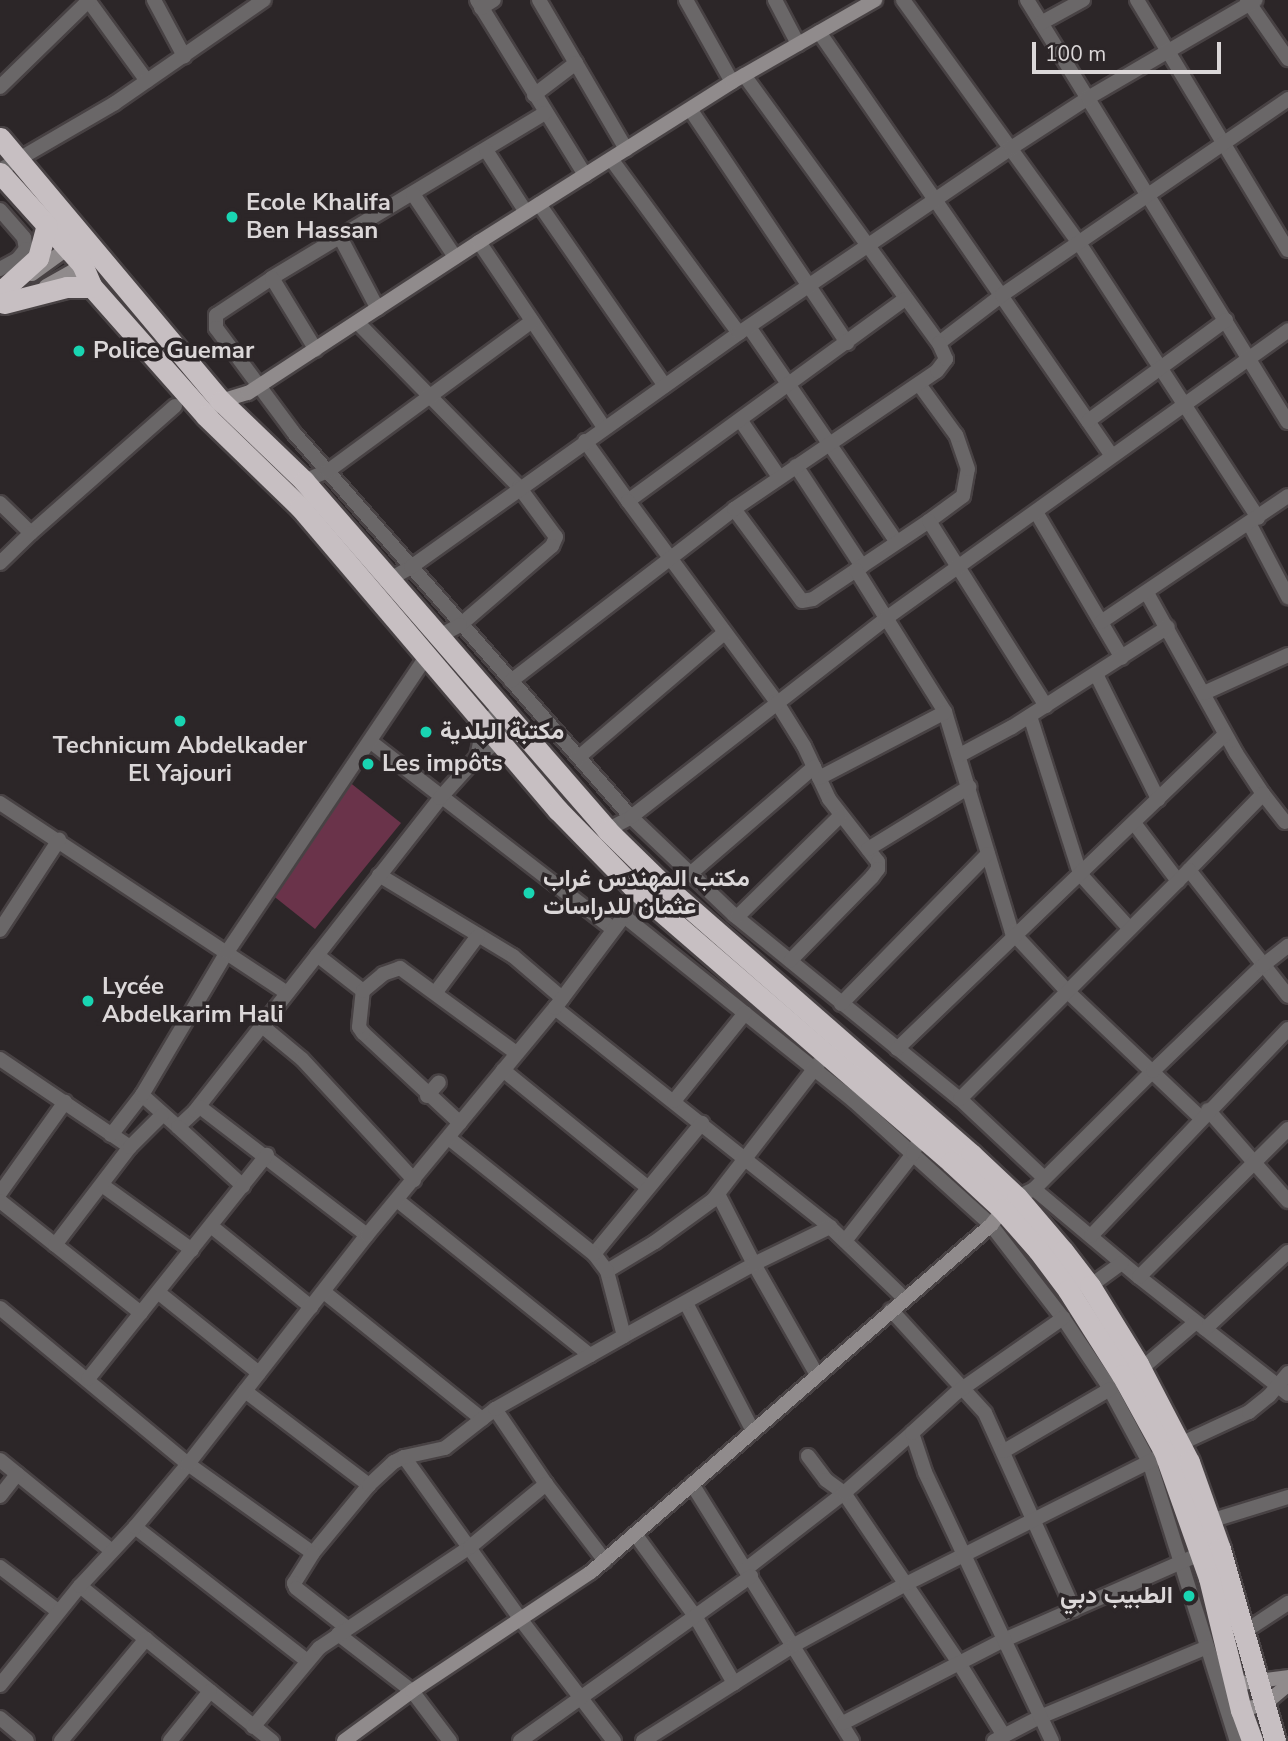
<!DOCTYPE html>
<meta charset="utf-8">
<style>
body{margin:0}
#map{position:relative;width:1288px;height:1741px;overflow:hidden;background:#2c2628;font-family:"Nunito Sans",Vazirmatn,sans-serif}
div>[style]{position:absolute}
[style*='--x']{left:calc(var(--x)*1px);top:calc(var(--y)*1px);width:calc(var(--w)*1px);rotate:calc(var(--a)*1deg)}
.green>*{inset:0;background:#6a334a}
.roads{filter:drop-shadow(2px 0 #484244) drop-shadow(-2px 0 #484244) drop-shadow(0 2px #484244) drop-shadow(0 -2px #484244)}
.street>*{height:14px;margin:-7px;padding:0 7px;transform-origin:7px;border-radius:7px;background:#6a6768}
.secondary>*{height:14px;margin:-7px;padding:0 7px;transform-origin:7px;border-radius:7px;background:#908b8c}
.highway>*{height:21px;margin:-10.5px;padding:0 10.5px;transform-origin:10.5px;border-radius:10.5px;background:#c7bfc2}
.dots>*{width:19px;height:19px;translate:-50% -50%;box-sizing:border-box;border:4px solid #2c2628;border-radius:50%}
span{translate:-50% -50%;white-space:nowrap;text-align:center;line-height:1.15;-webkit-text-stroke:7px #2c2628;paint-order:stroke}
.poi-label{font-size:24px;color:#dbd7d8;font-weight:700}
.left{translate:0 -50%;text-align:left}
.right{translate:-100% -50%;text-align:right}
.scale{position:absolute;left:1032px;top:42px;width:189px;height:32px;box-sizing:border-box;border:4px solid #dbd7d8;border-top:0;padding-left:9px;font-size:21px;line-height:24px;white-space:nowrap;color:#dbd7d8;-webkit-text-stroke:5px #2c2628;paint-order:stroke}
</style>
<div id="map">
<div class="green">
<i style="clip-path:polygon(348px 781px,401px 823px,315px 929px,271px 894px)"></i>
</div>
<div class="roads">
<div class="street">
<i style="--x:88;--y:0;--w:100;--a:53.9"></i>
<i style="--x:154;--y:0;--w:64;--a:61.8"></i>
<i style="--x:477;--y:0;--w:206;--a:58.3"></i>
<i style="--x:539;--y:0;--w:173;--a:59.7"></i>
<i style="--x:686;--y:0;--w:94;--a:60.7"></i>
<i style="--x:775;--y:0;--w:50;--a:62.4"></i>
<i style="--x:903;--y:0;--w:300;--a:54.1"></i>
<i style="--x:1079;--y:243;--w:328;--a:56.9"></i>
<i style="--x:1027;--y:0;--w:496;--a:58.3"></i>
<i style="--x:1137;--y:0;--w:292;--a:58.9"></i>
<i style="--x:1247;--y:0;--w:72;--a:55.2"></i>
<i style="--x:481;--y:8;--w:15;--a:-32"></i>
<i style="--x:1041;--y:23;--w:48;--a:-28.7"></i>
<i style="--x:819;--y:32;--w:515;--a:55.35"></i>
<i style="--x:744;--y:75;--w:331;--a:54"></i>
<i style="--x:939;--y:343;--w:79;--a:-37.3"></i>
<i style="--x:1002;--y:295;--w:347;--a:-34.4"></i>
<i style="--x:0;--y:87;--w:124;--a:-44.3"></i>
<i style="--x:534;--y:95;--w:53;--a:-37.3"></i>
<i style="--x:690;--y:109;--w:282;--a:56.1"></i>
<i style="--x:545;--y:113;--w:319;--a:148.9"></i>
<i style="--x:272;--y:278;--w:67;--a:146.5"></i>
<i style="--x:216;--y:315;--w:13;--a:90"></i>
<i style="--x:216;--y:328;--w:131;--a:53.4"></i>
<i style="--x:294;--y:433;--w:511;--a:48.73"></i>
<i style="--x:631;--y:817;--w:142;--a:43.6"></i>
<i style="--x:734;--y:915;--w:291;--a:39.2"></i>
<i style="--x:960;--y:1099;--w:115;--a:43.2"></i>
<i style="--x:486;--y:150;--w:74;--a:57.2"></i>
<i style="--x:611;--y:159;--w:216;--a:53.7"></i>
<i style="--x:0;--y:170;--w:133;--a:-30.2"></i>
<i style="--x:115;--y:103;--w:181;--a:-34.7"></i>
<i style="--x:413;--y:194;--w:76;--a:56.3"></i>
<i style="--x:539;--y:204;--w:221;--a:55.3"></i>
<i style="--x:0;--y:210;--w:37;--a:49"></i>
<i style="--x:24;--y:238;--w:11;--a:80"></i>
<i style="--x:26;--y:249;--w:13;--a:129"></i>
<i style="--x:18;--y:259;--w:21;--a:151"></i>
<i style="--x:340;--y:237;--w:81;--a:62.2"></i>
<i style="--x:479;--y:242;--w:223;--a:56"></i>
<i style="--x:272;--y:278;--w:84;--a:58.6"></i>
<i style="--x:358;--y:323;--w:230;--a:45.5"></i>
<i style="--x:519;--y:487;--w:62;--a:53.5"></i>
<i style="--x:556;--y:537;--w:10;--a:114"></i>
<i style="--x:552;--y:546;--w:121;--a:139.3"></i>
<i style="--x:460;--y:625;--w:26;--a:152"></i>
<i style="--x:749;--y:327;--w:261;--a:55.5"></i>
<i style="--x:741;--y:421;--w:68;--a:55.8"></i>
<i style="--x:1088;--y:421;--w:171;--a:-36.2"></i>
<i style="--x:585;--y:441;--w:74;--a:54.4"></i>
<i style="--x:628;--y:501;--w:343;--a:-36.1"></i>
<i style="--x:796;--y:466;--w:120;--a:56.6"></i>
<i style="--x:304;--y:481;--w:26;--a:-23"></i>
<i style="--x:328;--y:471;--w:253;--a:-36.3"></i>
<i style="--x:628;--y:501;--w:249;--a:53.5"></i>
<i style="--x:776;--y:701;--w:53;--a:58.1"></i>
<i style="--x:804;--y:746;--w:59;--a:64.7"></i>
<i style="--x:829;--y:799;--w:80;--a:52.1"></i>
<i style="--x:878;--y:862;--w:7;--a:90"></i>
<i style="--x:878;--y:869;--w:10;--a:127"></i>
<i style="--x:872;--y:877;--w:117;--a:134.3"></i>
<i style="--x:0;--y:503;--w:43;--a:44.1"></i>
<i style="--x:31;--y:533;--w:192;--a:-41.4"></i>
<i style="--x:734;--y:509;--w:114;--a:53.5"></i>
<i style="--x:802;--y:601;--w:11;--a:-10"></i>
<i style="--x:813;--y:599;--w:140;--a:-33.9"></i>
<i style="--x:929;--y:521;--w:42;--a:-36.3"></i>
<i style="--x:963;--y:496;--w:27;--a:-80"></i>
<i style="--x:968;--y:469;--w:36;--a:-109"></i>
<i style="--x:956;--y:435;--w:63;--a:-126"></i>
<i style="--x:1036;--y:512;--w:169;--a:59.5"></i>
<i style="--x:929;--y:521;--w:219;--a:57.7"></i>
<i style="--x:1249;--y:523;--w:84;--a:62.2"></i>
<i style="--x:0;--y:563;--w:43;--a:-44.1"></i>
<i style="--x:856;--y:570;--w:168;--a:57.9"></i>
<i style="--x:945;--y:712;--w:230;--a:73.1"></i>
<i style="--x:1012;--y:932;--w:81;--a:47"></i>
<i style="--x:1067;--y:991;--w:185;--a:43.5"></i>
<i style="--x:388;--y:580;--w:26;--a:-29"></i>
<i style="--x:411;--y:567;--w:403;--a:-35.5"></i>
<i style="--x:739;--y:333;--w:329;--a:-34.2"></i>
<i style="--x:1011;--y:148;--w:92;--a:-33"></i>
<i style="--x:1088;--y:98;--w:194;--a:-30.3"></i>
<i style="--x:1147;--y:593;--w:183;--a:60.9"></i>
<i style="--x:1236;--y:753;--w:49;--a:56.6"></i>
<i style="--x:1101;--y:622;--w:225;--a:-34"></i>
<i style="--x:1096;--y:674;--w:140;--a:63.6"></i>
<i style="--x:511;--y:681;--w:282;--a:-37.6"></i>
<i style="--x:734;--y:509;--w:245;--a:-34.2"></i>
<i style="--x:937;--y:371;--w:15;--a:-53"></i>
<i style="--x:946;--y:359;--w:17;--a:-114"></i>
<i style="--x:1204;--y:693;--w:92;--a:-24.3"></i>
<i style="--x:1030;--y:716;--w:166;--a:72.4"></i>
<i style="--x:1080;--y:874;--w:74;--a:47.7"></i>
<i style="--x:371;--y:742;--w:306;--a:37.7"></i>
<i style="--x:960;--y:755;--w:59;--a:-28.3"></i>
<i style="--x:1012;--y:727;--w:185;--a:-32.7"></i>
<i style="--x:477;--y:757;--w:34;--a:-78"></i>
<i style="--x:484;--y:724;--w:24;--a:-42"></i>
<i style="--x:579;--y:757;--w:191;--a:-40.5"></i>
<i style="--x:819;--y:778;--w:142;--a:-27.6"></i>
<i style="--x:0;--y:803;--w:344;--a:33.5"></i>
<i style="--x:1285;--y:822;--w:36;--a:-128"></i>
<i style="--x:1263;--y:794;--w:106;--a:134.2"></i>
<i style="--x:1189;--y:870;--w:160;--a:51.8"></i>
<i style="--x:1134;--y:823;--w:73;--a:52.8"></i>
<i style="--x:607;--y:830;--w:27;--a:-28"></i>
<i style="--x:631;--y:817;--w:322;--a:-37.9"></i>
<i style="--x:885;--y:619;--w:496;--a:-35.6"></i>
<i style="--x:868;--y:849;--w:119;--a:-31.5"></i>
<i style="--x:690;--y:874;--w:164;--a:-40.8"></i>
<i style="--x:379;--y:875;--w:157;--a:31.2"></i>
<i style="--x:513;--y:956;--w:65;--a:40.6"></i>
<i style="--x:624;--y:916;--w:295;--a:38.8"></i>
<i style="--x:854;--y:1101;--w:185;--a:42.1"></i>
<i style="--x:991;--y:1225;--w:118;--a:52.3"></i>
<i style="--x:1063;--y:1318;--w:79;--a:56.3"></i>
<i style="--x:1107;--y:1384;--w:91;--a:61.7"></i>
<i style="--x:1150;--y:1464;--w:290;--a:72.6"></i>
<i style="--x:737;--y:917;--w:144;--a:-44.4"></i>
<i style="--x:0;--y:930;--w:108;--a:-56.8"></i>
<i style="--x:317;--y:955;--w:58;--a:38"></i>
<i style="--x:436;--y:992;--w:69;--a:-53.3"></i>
<i style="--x:841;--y:1004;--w:210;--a:-45.6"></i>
<i style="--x:555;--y:1008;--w:352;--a:38.5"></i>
<i style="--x:830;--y:1227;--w:104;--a:43.8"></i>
<i style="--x:261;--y:1025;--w:53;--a:39.7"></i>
<i style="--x:302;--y:1059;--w:165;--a:47.2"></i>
<i style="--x:897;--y:1049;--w:454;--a:-43.8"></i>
<i style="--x:0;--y:1059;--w:157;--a:34.1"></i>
<i style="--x:503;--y:1070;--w:186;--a:39.1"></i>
<i style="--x:142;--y:1095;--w:48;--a:41.6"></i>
<i style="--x:178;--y:1127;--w:23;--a:-43"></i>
<i style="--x:195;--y:1111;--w:397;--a:-51.9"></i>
<i style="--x:440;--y:798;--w:55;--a:-47.9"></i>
<i style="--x:477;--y:757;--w:51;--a:-37.1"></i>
<i style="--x:427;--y:1096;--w:18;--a:-49"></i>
<i style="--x:960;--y:1099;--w:324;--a:-45"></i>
<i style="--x:674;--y:1101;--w:113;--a:-51.1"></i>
<i style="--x:200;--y:1107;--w:210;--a:37.5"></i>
<i style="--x:1208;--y:1110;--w:121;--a:48.7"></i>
<i style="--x:460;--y:1123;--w:132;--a:-137.1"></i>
<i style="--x:363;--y:1033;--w:7;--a:-124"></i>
<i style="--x:359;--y:1027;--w:36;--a:-84"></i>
<i style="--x:363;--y:991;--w:26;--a:-40"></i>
<i style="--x:383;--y:974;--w:18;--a:-19"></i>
<i style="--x:400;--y:968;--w:144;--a:36.2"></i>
<i style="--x:178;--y:1127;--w:88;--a:42.2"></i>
<i style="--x:111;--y:1135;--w:51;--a:-52.2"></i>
<i style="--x:142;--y:1095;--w:166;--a:-59.3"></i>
<i style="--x:227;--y:952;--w:359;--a:-56"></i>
<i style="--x:102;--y:1185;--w:111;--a:35.8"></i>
<i style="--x:1034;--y:1189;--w:137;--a:40"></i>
<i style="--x:1139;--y:1277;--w:189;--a:38.1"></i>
<i style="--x:0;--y:1193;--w:112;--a:-54.5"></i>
<i style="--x:718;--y:1194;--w:79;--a:62.8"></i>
<i style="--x:754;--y:1264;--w:128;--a:60.4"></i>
<i style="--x:1017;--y:1197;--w:19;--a:-25"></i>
<i style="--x:1034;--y:1189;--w:168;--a:-44.8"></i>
<i style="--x:1153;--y:1071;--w:151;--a:-43.9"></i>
<i style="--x:1262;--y:966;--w:33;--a:-38"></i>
<i style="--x:397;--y:1200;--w:248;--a:38.8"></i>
<i style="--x:0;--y:1201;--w:180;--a:38.5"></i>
<i style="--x:211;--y:1226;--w:129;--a:39"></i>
<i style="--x:1091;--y:1236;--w:286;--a:-46.4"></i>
<i style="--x:845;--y:1241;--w:110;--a:-52"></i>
<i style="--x:913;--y:1154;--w:9;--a:-69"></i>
<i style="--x:55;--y:1245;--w:123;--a:-52.6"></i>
<i style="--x:130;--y:1147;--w:45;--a:-45"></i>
<i style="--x:594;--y:1254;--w:170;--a:-50.5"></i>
<i style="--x:607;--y:1271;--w:56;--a:-31.1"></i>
<i style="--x:655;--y:1242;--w:72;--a:-35.9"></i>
<i style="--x:713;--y:1200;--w:172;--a:-52.3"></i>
<i style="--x:1139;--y:1277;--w:210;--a:-44.8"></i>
<i style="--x:1090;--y:1286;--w:39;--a:-36"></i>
<i style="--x:324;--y:1292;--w:203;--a:38.8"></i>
<i style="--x:159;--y:1293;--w:128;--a:38.7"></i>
<i style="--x:686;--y:1303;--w:144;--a:62.4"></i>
<i style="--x:0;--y:1308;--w:244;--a:39.7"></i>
<i style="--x:188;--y:1464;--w:153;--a:35.5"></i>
<i style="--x:891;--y:1310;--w:139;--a:47.6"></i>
<i style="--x:985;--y:1413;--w:216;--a:65.7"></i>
<i style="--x:1205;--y:1329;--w:113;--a:-42.9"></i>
<i style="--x:624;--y:1336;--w:149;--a:-29"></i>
<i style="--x:754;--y:1264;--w:85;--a:-26"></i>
<i style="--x:1141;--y:1369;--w:72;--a:-40.5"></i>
<i style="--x:88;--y:1379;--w:287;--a:-51.4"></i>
<i style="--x:245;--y:1391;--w:156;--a:37.2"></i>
<i style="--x:369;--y:1485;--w:88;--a:129.5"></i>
<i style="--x:313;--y:1553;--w:36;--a:122"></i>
<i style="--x:294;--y:1583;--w:5;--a:68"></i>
<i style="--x:296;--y:1588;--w:65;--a:38.1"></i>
<i style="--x:495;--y:1409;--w:91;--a:55.8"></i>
<i style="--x:546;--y:1484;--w:97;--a:52.5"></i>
<i style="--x:1180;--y:1444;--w:76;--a:-24.9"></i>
<i style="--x:1249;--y:1412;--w:26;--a:-39"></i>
<i style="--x:1269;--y:1396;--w:30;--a:-50"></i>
<i style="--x:1004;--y:1451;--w:123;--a:-30.3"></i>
<i style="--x:808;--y:1456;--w:30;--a:53"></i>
<i style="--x:826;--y:1480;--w:22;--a:36"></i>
<i style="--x:844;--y:1493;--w:205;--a:55.9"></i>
<i style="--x:959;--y:1663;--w:86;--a:58.3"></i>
<i style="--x:404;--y:1457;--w:201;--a:54.3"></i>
<i style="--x:521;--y:1620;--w:153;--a:52.5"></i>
<i style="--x:0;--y:1460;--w:144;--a:39.1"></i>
<i style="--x:692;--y:1484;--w:303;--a:58.1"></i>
<i style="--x:369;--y:1485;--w:34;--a:-43"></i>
<i style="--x:394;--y:1462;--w:11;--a:-27"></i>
<i style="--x:404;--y:1457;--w:42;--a:-12.4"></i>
<i style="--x:445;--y:1448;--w:63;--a:-38"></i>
<i style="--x:495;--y:1409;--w:148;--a:-29.5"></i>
<i style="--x:624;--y:1336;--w:67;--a:-104.7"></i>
<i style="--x:607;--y:1271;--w:21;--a:-127"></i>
<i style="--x:594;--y:1254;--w:184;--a:-141.4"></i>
<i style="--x:0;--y:1496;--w:28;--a:-52"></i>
<i style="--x:1210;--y:1521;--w:82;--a:-17.1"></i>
<i style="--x:135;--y:1527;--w:217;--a:37.9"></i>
<i style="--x:635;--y:1534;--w:102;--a:53.8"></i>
<i style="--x:695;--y:1616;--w:78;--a:59.8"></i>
<i style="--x:0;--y:1567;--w:74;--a:37.3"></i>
<i style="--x:746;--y:1569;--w:124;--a:-37.8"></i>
<i style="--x:844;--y:1493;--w:91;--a:-41.4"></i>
<i style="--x:80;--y:1586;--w:247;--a:38.9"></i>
<i style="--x:1244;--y:1632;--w:53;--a:-33.4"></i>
<i style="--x:338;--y:1634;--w:93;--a:37.6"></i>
<i style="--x:412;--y:1691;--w:63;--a:52.8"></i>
<i style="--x:0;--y:1685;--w:127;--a:-51.1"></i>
<i style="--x:80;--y:1586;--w:81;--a:-47"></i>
<i style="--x:135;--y:1527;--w:82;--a:-49.9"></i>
<i style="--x:188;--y:1464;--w:291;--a:-52"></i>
<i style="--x:367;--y:1235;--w:295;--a:-50.4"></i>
<i style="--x:555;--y:1008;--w:115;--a:-53.1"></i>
<i style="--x:624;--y:916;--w:29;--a:-68"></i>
<i style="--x:0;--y:1718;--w:35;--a:40"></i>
<i style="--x:843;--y:1723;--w:181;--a:-27.3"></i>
<i style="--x:1004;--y:1640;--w:216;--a:-23.7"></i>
<i style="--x:253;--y:1727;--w:103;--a:-50.1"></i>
<i style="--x:319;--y:1648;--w:182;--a:-33.8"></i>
<i style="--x:470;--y:1547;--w:99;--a:-39.7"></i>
<i style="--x:61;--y:1741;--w:133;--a:-50.2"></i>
<i style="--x:170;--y:1741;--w:64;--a:-51.3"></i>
<i style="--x:520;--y:1741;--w:284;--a:-35.5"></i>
<i style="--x:643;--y:1741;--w:179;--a:-32.4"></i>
<i style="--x:794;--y:1645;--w:128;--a:-28.6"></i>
<i style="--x:906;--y:1584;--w:280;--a:-26.7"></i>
<i style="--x:994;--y:1741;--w:52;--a:-27.6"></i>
<i style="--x:1040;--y:1717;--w:181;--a:-22.7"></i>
<i style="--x:1052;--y:1741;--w:297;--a:-115.3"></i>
<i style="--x:925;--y:1472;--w:41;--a:-108.4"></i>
<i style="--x:912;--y:1433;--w:59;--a:-42.3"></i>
<i style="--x:956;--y:1393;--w:131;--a:-35"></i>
</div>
<div class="secondary">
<i style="--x:32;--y:274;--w:49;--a:-35.9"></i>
<i style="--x:46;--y:286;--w:31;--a:-29"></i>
<i style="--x:73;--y:271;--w:19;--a:-47"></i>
<i style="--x:216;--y:406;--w:7;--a:-45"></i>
<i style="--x:221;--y:401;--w:28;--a:-17"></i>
<i style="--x:248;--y:393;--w:276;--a:-33.2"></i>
<i style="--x:479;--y:242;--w:299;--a:-32.3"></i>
<i style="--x:732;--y:82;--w:165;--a:-29.8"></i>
<i style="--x:1235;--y:1684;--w:53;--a:-7.5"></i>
<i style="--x:1241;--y:1710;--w:25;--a:-14"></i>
<i style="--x:1265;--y:1704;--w:30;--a:-40"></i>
<i style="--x:344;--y:1741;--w:84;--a:-36.3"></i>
<i style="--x:412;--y:1691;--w:215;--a:-33.6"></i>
<i style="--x:591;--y:1572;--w:530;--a:-40.94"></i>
<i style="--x:991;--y:1225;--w:27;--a:-51"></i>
</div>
<div class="highway">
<i style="--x:0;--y:138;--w:344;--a:50"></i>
<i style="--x:221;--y:401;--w:115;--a:43.9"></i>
<i style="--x:304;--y:481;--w:462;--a:49"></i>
<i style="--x:607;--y:830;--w:71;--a:44.4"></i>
<i style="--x:658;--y:880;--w:416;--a:41.2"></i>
<i style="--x:971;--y:1154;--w:63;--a:43.1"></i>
<i style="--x:1017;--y:1197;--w:71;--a:49.6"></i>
<i style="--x:1063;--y:1251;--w:44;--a:52.4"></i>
<i style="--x:1090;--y:1286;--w:92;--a:58.4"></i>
<i style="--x:1138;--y:1364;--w:110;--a:62.5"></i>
<i style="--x:1189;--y:1462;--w:92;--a:70.4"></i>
<i style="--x:1220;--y:1549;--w:200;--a:74"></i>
<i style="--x:0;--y:173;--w:122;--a:48"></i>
<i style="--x:82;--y:264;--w:25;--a:67"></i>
<i style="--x:92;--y:287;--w:172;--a:48.5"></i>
<i style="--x:206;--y:416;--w:131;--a:44.1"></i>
<i style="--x:300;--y:507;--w:398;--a:49.6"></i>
<i style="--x:558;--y:810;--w:110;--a:45.7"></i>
<i style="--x:635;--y:889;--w:418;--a:40.8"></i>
<i style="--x:951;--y:1162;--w:69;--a:42.7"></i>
<i style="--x:1002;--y:1209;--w:55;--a:48.7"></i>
<i style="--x:1038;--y:1250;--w:50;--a:53.1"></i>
<i style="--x:1068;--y:1290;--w:101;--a:57.6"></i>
<i style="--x:1122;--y:1375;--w:87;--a:61.1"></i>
<i style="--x:1164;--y:1451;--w:135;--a:70.5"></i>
<i style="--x:1209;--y:1578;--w:136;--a:76.4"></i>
<i style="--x:1241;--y:1710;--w:33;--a:70"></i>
<i style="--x:6;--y:287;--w:43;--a:-42.2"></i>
<i style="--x:38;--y:258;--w:34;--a:-75"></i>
<i style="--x:4;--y:303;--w:65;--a:-14.3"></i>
<i style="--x:67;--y:287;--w:25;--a:0"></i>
</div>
</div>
<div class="dots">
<i style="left:232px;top:217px;background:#19d5b2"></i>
<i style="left:79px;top:351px;background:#19d5b2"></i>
<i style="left:180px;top:721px;background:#19d5b2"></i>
<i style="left:426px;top:732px;background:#19d5b2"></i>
<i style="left:368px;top:764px;background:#19d5b2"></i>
<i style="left:529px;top:893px;background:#19d5b2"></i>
<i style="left:88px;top:1001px;background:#19d5b2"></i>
<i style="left:1189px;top:1596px;background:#19d5b2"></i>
</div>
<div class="poi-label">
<span class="left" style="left:246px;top:217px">Ecole Khalifa<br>Ben Hassan</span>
<span class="left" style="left:93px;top:351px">Police Guemar</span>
<span class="left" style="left:440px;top:732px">مكتبة البلدية</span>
<span style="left:180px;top:760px">Technicum Abdelkader<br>El Yajouri</span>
<span class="left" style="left:382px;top:764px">Les impôts</span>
<span class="left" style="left:543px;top:893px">مكتب المهندس غراب<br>عثمان للدراسات</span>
<span class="left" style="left:102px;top:1001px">Lycée<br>Abdelkarim Hali</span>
<span class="right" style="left:1173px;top:1596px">الطبيب دبي</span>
</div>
<div class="scale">100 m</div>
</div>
